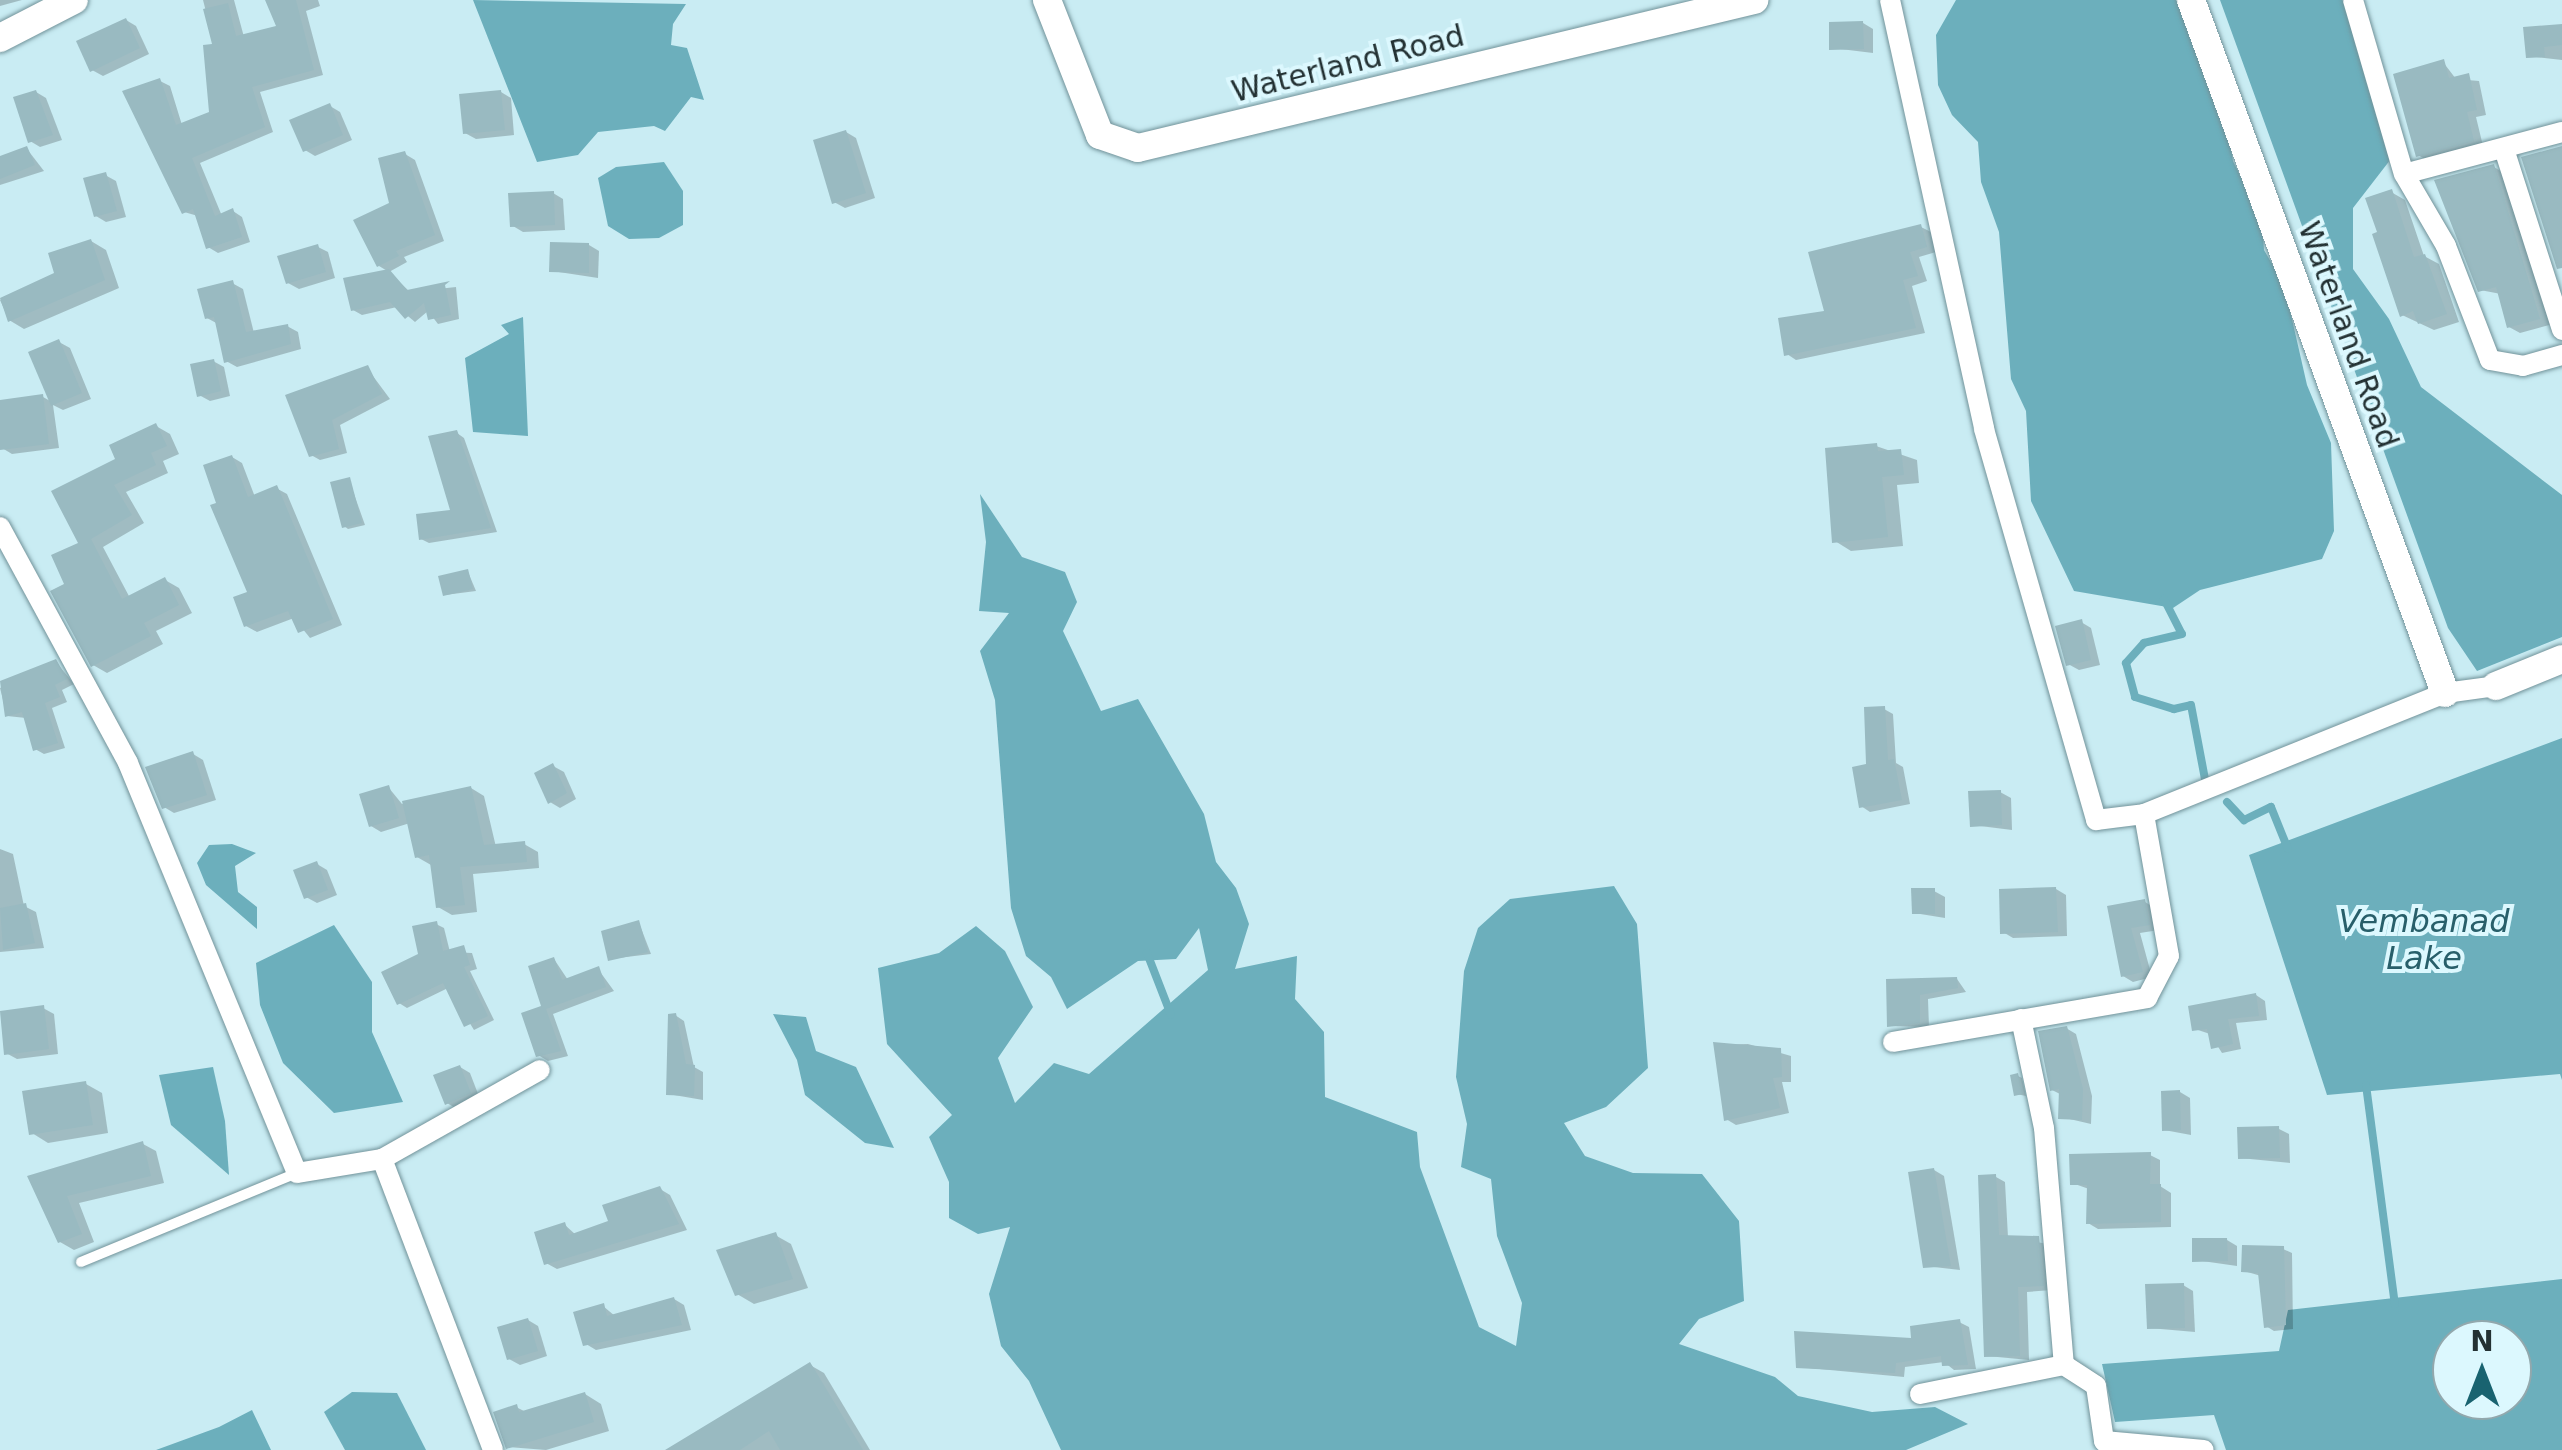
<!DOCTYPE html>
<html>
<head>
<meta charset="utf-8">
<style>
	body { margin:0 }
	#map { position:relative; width:2562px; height:1450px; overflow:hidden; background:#c9ecf3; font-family:"DejaVu Sans",sans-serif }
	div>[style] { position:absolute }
	.water>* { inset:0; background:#6cafbc }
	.shadow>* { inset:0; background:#0003 }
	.stream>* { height:8px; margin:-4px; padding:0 4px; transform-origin:4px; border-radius:4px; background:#6cafbc }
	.building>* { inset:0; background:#99bac1 }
	.roads { filter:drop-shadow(0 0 2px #719299) drop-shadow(0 0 2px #719299) }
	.lane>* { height:10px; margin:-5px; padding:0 5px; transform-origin:5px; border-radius:5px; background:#fff }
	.street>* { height:20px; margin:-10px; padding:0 10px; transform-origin:10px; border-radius:10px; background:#fff }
	.secondary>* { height:28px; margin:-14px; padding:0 14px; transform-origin:14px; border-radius:14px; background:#fff }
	span { translate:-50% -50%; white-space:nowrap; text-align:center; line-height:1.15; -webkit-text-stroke:8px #dcf8fe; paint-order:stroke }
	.street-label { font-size:30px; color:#233133 }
	.water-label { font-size:32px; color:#285f6a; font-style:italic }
	.north { position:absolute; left:2432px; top:1320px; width:100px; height:100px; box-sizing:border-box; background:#dcf8fe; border:2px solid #92a8ad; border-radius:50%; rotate:0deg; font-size:28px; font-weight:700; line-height:40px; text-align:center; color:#233133 }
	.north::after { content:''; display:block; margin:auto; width:35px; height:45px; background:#196370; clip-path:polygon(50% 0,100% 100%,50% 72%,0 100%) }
</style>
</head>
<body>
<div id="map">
	<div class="water">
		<div style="clip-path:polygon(473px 0,686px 4px,673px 24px,671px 45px,687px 48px,704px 100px,691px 97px,665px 131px,654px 126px,598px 132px,578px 155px,537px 162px)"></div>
		<div style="clip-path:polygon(1956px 0,2176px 0,2227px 121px,2233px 161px,2262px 220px,2264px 250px,2284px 284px,2307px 385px,2331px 443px,2334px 531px,2322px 559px,2200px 590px,2173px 608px,2074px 591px,2031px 501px,2026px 411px,2011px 379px,1999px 232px,1981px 182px,1978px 142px,1952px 115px,1938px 85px,1936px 35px)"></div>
		<div style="clip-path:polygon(2220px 0,2353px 0,2394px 155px,2353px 208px,2353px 269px,2389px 319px,2421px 387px,2562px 495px,2562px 637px,2477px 671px,2448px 628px)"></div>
		<div style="clip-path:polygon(664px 162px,683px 191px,683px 225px,659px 238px,629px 239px,608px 226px,598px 178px,616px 167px)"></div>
		<div style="clip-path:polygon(523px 317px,528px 436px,473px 432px,465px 358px,509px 334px,501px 325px)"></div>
		<div style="clip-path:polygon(980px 494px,1022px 557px,1065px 572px,1077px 602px,1063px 631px,1101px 711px,1138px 699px,1204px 814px,1216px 862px,1236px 888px,1249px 924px,1235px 969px,1297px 956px,1295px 999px,1324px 1032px,1325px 1097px,1417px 1132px,1420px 1167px,1479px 1327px,1516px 1346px,1522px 1303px,1497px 1236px,1491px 1179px,1461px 1167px,1467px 1124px,1456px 1077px,1464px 971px,1478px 928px,1510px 899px,1614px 886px,1637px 924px,1648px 1068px,1606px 1107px,1564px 1123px,1585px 1156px,1633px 1173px,1702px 1174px,1739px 1221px,1744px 1301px,1699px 1319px,1679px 1344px,1775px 1377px,1798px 1396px,1872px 1412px,1935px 1407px,1968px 1424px,1906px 1450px,1061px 1450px,1029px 1381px,1001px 1346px,989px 1294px,1010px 1227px,978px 1234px,949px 1218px,949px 1182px,929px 1137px,952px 1115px,887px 1044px,878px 968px,939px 953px,976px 926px,1005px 951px,1033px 1007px,998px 1058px,1015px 1103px,1054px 1063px,1089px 1074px,1208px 970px,1199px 928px,1176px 959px,1138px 961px,1067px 1009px,1051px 977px,1026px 956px,1011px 908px,995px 700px,980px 651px,1009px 613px,979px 611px,986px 542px)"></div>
		<div style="clip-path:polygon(2562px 738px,2562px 1080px,2560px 1074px,2327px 1095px,2249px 855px)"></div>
		<div style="clip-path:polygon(232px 844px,256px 853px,235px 866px,238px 892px,257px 907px,257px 929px,206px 885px,197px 863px,209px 845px)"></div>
		<div style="clip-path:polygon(334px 925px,372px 982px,372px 1032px,403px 1102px,334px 1113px,283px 1063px,260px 1005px,256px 963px)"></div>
		<div style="clip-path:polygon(773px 1014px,806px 1017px,816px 1051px,856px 1067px,894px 1148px,865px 1143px,805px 1095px,797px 1060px)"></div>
		<div style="clip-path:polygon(213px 1067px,225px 1121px,229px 1175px,171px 1125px,159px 1075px)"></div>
		<div style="clip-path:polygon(evenodd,2562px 1279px,2562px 1450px,2226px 1450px,2214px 1415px,2115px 1422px,2102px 1364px,2279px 1351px,2288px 1310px,2562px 1279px,2452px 1340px,2512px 1340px,2512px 1400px,2452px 1400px,2452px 1340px)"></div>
		<div style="clip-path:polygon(352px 1392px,397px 1393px,426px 1450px,345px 1450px,324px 1412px)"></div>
		<div style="clip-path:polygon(252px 1410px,271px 1450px,156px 1450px,219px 1427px)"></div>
	</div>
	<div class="shadow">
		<div style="clip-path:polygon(0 0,22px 0,0 6px)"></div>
		<div style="clip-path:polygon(203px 0,234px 0,244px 37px,279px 28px,268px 0,318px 0,320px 6px,306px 11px,323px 75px,260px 92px,273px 132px,200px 163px,222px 216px,233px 211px,242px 217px,250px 242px,218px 253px,208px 247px,198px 216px,184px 212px,160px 81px,170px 86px,182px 125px,212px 113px,215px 47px)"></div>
		<div style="clip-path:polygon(126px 20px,136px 26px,149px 54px,103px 76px,92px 70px)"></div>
		<div style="clip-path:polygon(1863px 23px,1873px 29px,1873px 53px,1832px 48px)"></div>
		<div style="clip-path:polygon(2562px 25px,2562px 60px,2528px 56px)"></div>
		<div style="clip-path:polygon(2443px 62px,2456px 79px,2479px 81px,2486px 115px,2476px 117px,2483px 146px,2428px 161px,2418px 155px)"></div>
		<div style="clip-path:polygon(36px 92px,46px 98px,62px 140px,40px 147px,30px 141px)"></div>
		<div style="clip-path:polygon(501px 92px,511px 98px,514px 135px,476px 139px,465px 133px)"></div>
		<div style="clip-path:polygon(330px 106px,340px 112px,352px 140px,315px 156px,305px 150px)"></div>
		<div style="clip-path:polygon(846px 132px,856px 138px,875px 198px,845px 208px,834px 202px)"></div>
		<div style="clip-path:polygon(27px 149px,44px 171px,0 185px,0 159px)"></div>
		<div style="clip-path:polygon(405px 154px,415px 160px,444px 241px,404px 257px,407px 262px,389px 272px,379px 266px)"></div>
		<div style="clip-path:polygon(2494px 167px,2504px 173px,2553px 324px,2520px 333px,2509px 327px,2501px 294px,2480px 290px,2437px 182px)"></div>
		<div style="clip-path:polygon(105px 175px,116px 181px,126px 217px,106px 222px,96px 216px)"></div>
		<div style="clip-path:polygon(2391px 192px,2405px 200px,2424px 256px,2439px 264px,2459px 322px,2434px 330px,2402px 315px)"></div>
		<div style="clip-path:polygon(553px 193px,563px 199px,565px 230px,523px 232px,513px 226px)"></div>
		<div style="clip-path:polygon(1921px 227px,1931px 232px,1936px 252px,1919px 257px,1927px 281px,1912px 286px,1925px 333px,1796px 360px,1787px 354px)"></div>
		<div style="clip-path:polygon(91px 241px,106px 250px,119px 288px,24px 329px,9px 320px,0 300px,57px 274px)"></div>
		<div style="clip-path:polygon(589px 245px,599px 251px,598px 278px,552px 271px)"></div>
		<div style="clip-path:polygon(318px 247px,328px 252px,335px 278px,299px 289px,288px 283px)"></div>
		<div style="clip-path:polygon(389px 272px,410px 292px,456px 287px,459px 319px,438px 324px,428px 311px,415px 322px,397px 307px,362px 315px,353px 310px)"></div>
		<div style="clip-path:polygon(232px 283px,243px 289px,254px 333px,287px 326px,298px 332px,301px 349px,237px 367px,226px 361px,218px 324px,207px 318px)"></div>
		<div style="clip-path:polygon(59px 342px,70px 348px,91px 399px,63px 410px,53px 405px,59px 448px,12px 454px,2px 448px,0 402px,43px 397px,52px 402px)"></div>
		<div style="clip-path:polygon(213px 361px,224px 367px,230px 396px,210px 401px,199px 395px)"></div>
		<div style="clip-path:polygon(367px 368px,390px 399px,340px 425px,347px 453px,320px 460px,311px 455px,289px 396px)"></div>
		<div style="clip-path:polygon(156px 426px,170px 434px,179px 454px,163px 461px,168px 473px,126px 492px,144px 523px,103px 547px,130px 598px,165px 580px,179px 588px,192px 613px,156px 631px,163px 644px,107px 673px,93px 665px,67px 585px,118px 460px)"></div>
		<div style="clip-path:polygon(457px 433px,464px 438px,497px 532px,429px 543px,421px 539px,453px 512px)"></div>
		<div style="clip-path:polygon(1876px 446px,1917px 460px,1919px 483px,1897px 485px,1903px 546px,1851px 551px,1835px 541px)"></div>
		<div style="clip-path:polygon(232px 457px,242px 463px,255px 497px,276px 488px,287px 494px,342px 625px,310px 638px,294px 618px,257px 632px,246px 626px,250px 594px,220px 504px)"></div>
		<div style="clip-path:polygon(349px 480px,365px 525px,348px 529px,344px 526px)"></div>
		<div style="clip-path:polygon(468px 572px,476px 591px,445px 595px)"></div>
		<div style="clip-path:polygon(2081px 622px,2091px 628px,2100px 665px,2079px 670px,2068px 664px)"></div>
		<div style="clip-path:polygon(56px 662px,74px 684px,62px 690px,67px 702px,52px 708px,65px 748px,44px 754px,35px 749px,26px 718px,7px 716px,0 688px)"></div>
		<div style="clip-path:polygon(1884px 709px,1893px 714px,1896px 763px,1903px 767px,1910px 804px,1870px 812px,1861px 806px)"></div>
		<div style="clip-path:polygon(193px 754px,203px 760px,216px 800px,174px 813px,164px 807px)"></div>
		<div style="clip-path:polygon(553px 766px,564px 772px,576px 799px,560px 808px,550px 802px)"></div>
		<div style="clip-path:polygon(389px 788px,402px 804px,471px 788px,484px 796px,496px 847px,524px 844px,538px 852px,539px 868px,473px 874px,477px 912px,452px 915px,438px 907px,431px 865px,417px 857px,410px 823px,381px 832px,371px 826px)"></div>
		<div style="clip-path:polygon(2000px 792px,2011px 798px,2012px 830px,1972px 825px)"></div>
		<div style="clip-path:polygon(0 849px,13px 854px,24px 906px,36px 912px,44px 948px,0 952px)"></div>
		<div style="clip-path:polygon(317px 864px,327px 870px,337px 895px,317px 903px,306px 897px)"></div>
		<div style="clip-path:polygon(2056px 889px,2066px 895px,2067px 936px,2013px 938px,2003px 932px)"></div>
		<div style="clip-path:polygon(1934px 891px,1945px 897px,1945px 918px,1914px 913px)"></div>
		<div style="clip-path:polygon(2145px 902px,2155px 908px,2159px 930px,2140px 933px,2152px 977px,2133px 982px,2123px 976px,2110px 908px)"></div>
		<div style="clip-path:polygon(639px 923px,651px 954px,610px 959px)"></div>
		<div style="clip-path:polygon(436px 924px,444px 928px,450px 952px,472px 953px,477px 969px,470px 971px,494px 1020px,474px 1030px,448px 988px,407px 1008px,399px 1003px)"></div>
		<div style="clip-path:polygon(554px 959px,568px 980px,598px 969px,614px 991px,553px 1014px,568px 1056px,548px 1061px,538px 1055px)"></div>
		<div style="clip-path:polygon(1957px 979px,1966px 992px,1928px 999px,1929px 1027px,1889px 1026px,1888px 981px)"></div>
		<div style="clip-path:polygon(2256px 995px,2265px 1001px,2267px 1020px,2236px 1023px,2241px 1049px,2222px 1053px,2210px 1034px,2195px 1029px)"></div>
		<div style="clip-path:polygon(43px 1008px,54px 1014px,58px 1054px,17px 1059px,6px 1053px)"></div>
		<div style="clip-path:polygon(675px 1015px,684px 1021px,694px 1067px,703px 1072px,703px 1100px,668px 1094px)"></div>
		<div style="clip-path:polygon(2066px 1028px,2076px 1034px,2092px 1096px,2091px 1124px,2061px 1117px,2062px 1095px,2052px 1090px)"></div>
		<div style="clip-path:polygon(1748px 1044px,1791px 1056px,1791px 1082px,1782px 1082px,1789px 1113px,1736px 1125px,1726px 1119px,1716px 1045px)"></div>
		<div style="clip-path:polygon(460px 1067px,470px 1073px,480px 1099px,457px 1109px,447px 1103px)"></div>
		<div style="clip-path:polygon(2018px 1076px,2022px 1078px,2026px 1096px,2016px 1094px)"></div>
		<div style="clip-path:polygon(86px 1084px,102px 1093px,108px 1133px,48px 1143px,32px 1133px)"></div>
		<div style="clip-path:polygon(2180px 1092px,2190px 1098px,2191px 1135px,2164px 1130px)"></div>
		<div style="clip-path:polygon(2279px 1129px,2289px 1134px,2290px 1163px,2240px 1158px)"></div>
		<div style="clip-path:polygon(143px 1144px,156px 1151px,164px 1183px,79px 1203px,94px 1242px,74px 1250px,60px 1242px,30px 1178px)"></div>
		<div style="clip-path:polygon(2150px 1155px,2160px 1160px,2160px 1186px,2171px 1193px,2171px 1227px,2098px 1229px,2088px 1223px,2089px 1189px,2072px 1183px)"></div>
		<div style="clip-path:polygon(1934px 1170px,1944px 1176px,1960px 1270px,1925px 1266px)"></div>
		<div style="clip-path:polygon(1996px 1177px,2005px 1182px,2008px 1237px,2048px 1244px,2052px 1290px,2027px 1292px,2029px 1360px,1987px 1356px)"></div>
		<div style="clip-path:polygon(660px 1189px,670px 1195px,687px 1230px,557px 1269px,546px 1263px,565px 1225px,576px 1235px,612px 1223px)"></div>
		<div style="clip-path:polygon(775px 1235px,791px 1244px,808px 1288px,754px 1304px,737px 1294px)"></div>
		<div style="clip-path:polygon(2227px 1240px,2237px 1246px,2237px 1266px,2195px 1260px)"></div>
		<div style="clip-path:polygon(2283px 1249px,2292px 1253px,2293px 1329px,2274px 1331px,2266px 1326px,2261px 1276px,2244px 1271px)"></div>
		<div style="clip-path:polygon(2183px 1285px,2193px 1291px,2195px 1332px,2149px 1328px)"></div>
		<div style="clip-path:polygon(674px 1299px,684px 1305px,691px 1330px,596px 1350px,586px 1344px,603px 1306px,615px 1316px)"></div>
		<div style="clip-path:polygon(528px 1320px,538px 1326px,547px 1356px,520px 1365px,509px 1359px)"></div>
		<div style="clip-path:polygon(1959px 1322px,1969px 1327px,1976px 1369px,1954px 1370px,1944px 1362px,1905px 1367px,1904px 1377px,1798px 1367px,1914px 1340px)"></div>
		<div style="clip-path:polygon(810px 1365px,824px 1373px,870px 1450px,667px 1450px)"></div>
		<div style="clip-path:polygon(585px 1394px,601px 1404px,609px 1431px,546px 1450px,508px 1447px,516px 1407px,526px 1412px)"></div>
	</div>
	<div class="stream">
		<div style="left:2164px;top:599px;width:39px;rotate:63deg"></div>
		<div style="left:2182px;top:634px;width:39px;rotate:167deg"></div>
		<div style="left:2144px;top:643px;width:27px;rotate:132deg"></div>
		<div style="left:2126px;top:663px;width:35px;rotate:75deg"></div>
		<div style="left:2135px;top:697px;width:41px;rotate:17.1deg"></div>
		<div style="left:2174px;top:709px;width:17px;rotate:-13deg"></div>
		<div style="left:2191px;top:705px;width:75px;rotate:79.3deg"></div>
		<div style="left:2227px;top:802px;width:25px;rotate:47deg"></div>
		<div style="left:2244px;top:820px;width:30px;rotate:-26deg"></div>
		<div style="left:2271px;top:807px;width:45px;rotate:68deg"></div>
		<div style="left:1147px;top:953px;width:66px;rotate:68.8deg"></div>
		<div style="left:2366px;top:1085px;width:221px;rotate:82.5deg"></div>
	</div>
	<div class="building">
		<div style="clip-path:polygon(265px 0,296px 0,314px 70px,252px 87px,265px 127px,192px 158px,215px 216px,233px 208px,242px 237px,206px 249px,193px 209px,182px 214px,122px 91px,160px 78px,176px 125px,209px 112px,203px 45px,212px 44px,203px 9px,228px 3px,236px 36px,276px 26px)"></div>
		<div style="clip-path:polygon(126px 18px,140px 48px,90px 72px,76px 41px)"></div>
		<div style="clip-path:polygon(1863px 21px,1864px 49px,1829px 50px,1829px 22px)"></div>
		<div style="clip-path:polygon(2562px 24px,2562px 45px,2544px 47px,2545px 57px,2526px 58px,2523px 27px)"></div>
		<div style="clip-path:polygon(2444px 59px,2449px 78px,2469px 73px,2477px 110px,2467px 112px,2474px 141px,2416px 157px,2393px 74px)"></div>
		<div style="clip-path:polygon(36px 90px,53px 135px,28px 143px,13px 97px)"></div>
		<div style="clip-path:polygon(501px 90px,505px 130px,463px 134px,459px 94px)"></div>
		<div style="clip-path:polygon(330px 103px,343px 135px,303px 152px,289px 120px)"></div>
		<div style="clip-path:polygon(846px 130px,866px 193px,832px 204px,813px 140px)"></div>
		<div style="clip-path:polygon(27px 146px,35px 165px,0 179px,0 156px)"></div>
		<div style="clip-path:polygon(2562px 146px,2562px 268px,2557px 269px,2521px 157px)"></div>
		<div style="clip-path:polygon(405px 151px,435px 235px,396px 251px,399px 256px,377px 267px,353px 220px,389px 203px,378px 158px)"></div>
		<div style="clip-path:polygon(2494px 164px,2540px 319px,2507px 328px,2496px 287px,2478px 292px,2434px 180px)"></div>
		<div style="clip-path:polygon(106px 172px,117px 211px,94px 217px,83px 178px)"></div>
		<div style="clip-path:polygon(2392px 189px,2414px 257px,2425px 254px,2447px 314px,2418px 324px,2413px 311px,2400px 317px,2372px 234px,2377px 232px,2365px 198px)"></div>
		<div style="clip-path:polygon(554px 191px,555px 225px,510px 227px,508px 193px)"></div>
		<div style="clip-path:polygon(1921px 224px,1927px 247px,1910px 252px,1918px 276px,1903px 280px,1916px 328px,1784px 356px,1778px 318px,1824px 311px,1808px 252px)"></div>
		<div style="clip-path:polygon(91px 239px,105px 280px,8px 322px,0 298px,54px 273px,48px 253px)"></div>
		<div style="clip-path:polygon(550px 242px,589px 243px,589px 273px,549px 272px)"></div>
		<div style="clip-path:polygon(318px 244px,326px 272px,286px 284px,277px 256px)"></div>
		<div style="clip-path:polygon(389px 269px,407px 290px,450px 281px,445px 285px,451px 315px,428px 320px,424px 303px,405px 319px,390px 302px,351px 311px,343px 278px)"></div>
		<div style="clip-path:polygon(233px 280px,246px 332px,288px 324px,291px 344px,224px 363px,214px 317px,205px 319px,197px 289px)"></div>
		<div style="clip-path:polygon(59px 339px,82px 393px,51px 406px,28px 352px)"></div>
		<div style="clip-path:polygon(214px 359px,221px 391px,197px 397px,190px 364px)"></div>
		<div style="clip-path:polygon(368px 365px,382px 394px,332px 420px,339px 449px,309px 457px,285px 395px)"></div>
		<div style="clip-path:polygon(43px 394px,49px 444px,0 450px,0 400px)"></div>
		<div style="clip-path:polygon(156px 423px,167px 446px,151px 453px,156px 465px,114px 485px,132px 515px,91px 539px,122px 599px,165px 577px,179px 605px,144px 623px,151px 636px,91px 667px,50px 591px,64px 584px,51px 555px,78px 543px,51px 491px,115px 459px,109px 445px)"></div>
		<div style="clip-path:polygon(457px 430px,491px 528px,419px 540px,416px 514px,450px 510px,428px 436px)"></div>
		<div style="clip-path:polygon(1877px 443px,1878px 451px,1901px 449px,1904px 475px,1882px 477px,1888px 537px,1832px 543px,1825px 448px)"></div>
		<div style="clip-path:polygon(232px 455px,248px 497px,277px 485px,333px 619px,298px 633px,288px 611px,244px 627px,233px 597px,247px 592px,210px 505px,216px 503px,203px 465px)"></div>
		<div style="clip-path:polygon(350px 477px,362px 523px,342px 528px,330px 482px)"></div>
		<div style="clip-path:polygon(468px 569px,473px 589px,443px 596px,438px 576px)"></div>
		<div style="clip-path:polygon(2082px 619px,2091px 660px,2066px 666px,2055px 626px)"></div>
		<div style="clip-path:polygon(56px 659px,67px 679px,55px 685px,60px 697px,45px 703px,58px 743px,33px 751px,22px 712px,5px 717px,0 681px)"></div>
		<div style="clip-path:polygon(1885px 706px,1888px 760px,1894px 759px,1902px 800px,1859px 808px,1852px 767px,1866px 764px,1864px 707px)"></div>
		<div style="clip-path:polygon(193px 751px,207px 795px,162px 809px,145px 767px)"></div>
		<div style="clip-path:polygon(553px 763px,567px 793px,548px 804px,534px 773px)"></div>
		<div style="clip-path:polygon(389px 785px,399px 818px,369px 827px,359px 794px)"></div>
		<div style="clip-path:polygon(471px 786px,484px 845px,525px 841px,527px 862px,460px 867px,465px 905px,436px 908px,429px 855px,415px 858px,402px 801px)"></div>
		<div style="clip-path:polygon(2001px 790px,2002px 825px,1970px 827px,1968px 791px)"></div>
		<div style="clip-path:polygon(317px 861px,328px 890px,304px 899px,293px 870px)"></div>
		<div style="clip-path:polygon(2056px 887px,2058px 932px,2000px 934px,1999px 889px)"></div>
		<div style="clip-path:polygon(1911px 888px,1935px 888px,1935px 914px,1912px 914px)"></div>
		<div style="clip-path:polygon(2145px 899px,2150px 925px,2131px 928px,2143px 972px,2121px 977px,2107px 906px)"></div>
		<div style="clip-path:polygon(26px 903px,35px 943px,3px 950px,0 908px)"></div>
		<div style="clip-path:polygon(639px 920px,648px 952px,608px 961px,601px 931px)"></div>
		<div style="clip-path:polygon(437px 921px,443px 951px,464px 945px,470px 965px,464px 967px,488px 1016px,464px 1027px,443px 983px,397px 1005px,381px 972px,418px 954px,412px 926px)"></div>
		<div style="clip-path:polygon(554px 957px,562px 980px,599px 966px,606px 987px,546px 1009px,561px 1051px,536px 1057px,521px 1013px,541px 1006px,528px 966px)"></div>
		<div style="clip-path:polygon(1957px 977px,1958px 988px,1920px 995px,1920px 1023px,1887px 1027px,1886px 979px)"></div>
		<div style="clip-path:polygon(2256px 993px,2259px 1016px,2228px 1019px,2233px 1044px,2211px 1049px,2207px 1029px,2192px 1031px,2188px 1006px)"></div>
		<div style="clip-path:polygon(44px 1005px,49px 1049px,4px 1055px,0 1011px)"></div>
		<div style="clip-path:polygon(676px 1013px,686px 1064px,695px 1065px,694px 1096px,666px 1095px,668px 1014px)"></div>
		<div style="clip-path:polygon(2067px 1026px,2083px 1089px,2082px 1120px,2058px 1119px,2059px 1089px,2050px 1091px,2038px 1031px)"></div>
		<div style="clip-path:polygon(1713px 1042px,1781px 1048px,1782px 1077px,1773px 1078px,1780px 1108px,1724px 1121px)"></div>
		<div style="clip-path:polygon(460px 1065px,471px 1093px,445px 1105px,433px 1075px)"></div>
		<div style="clip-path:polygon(2018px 1073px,2023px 1094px,2014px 1096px,2010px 1075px)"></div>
		<div style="clip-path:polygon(86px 1081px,93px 1125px,29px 1135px,22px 1091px)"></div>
		<div style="clip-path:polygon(2180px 1090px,2181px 1130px,2162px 1131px,2161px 1091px)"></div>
		<div style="clip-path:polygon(2279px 1126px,2280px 1158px,2238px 1159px,2237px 1127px)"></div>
		<div style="clip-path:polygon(143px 1141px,151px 1176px,67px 1196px,82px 1234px,58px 1243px,27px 1176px)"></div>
		<div style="clip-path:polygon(2151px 1152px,2150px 1184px,2161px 1184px,2161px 1222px,2086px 1224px,2087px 1185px,2070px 1185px,2069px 1154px)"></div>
		<div style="clip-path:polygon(1934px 1168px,1951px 1266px,1923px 1268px,1908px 1172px)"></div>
		<div style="clip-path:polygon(1996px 1174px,1999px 1235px,2039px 1236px,2044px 1286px,2018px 1287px,2020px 1356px,1984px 1357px,1978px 1175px)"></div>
		<div style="clip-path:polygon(660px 1186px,679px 1224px,544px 1265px,534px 1232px,565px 1222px,569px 1235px,608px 1221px,602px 1205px)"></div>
		<div style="clip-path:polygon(776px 1232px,793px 1279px,735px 1296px,716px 1250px)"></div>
		<div style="clip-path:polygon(2192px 1238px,2227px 1238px,2228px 1261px,2192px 1262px)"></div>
		<div style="clip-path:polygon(2242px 1245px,2284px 1246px,2286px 1325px,2264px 1328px,2258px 1273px,2241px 1272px)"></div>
		<div style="clip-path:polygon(2184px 1283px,2185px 1328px,2147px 1329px,2145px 1284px)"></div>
		<div style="clip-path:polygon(674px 1297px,682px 1325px,583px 1346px,573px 1312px,604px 1303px,607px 1316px)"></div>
		<div style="clip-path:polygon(528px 1318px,538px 1351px,507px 1360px,497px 1327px)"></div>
		<div style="clip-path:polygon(1960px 1319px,1968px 1365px,1942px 1366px,1941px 1356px,1896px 1363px,1895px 1373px,1796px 1368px,1794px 1331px,1911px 1338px,1910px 1326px)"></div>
		<div style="clip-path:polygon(810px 1362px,863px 1450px,780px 1450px,769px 1431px,740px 1450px,665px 1450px)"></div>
		<div style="clip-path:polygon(585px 1392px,594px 1422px,506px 1449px,493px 1412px,517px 1404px,519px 1412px)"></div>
	</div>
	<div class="roads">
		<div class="lane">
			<div style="left:81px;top:1262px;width:234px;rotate:-22.4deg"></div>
		</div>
		<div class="street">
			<div style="left:1890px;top:0;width:439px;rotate:77.6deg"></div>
			<div style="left:1984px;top:429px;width:407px;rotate:74deg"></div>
			<div style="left:2096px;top:820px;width:48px;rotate:-7.1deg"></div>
			<div style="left:2144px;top:814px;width:324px;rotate:-21.9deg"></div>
			<div style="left:2445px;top:693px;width:51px;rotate:-7.8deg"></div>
			<div style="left:2353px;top:0;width:181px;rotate:73.7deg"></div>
			<div style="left:2562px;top:132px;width:163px;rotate:165.1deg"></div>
			<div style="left:2404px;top:174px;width:83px;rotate:59.7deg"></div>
			<div style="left:2446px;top:246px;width:122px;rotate:68.9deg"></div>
			<div style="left:2490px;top:360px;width:34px;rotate:10deg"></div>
			<div style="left:2523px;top:366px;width:41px;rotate:-15.8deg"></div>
			<div style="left:2504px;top:149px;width:190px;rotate:72.2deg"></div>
			<div style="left:0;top:527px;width:268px;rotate:61.5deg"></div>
			<div style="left:128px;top:763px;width:443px;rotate:67.6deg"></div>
			<div style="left:297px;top:1173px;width:86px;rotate:-9.4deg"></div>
			<div style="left:382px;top:1159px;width:311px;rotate:69.1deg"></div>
			<div style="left:2021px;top:1019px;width:111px;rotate:78.1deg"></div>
			<div style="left:2044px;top:1128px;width:238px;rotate:85.2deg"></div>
			<div style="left:1893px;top:1042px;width:258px;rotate:-9.8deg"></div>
			<div style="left:2147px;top:998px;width:47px;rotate:-62.4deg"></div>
			<div style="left:2169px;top:956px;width:144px;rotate:-100deg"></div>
			<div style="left:382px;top:1159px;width:181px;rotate:-29.4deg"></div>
			<div style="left:1920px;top:1394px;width:147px;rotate:-11.4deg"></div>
			<div style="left:2064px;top:1365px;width:38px;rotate:33deg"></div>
			<div style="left:2096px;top:1386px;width:56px;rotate:81.7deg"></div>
			<div style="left:2104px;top:1441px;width:100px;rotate:5.1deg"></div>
		</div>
		<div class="secondary">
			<div style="left:1047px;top:0;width:145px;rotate:68.6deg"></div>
			<div style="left:1100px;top:135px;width:40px;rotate:18.9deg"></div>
			<div style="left:1138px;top:148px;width:634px;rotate:-13.51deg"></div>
			<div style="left:2191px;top:0;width:738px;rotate:69.87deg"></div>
			<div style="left:0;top:38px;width:83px;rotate:-27.2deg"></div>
			<div style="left:2496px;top:686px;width:71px;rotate:-22.2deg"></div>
		</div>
	</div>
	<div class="street-label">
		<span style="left:1348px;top:64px;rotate:-14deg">Waterland Road</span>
		<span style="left:2348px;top:335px;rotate:70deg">Waterland Road</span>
	</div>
	<div class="water-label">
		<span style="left:2424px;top:940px">Vembanad<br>Lake</span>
	</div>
	<div class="north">N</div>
</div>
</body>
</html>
